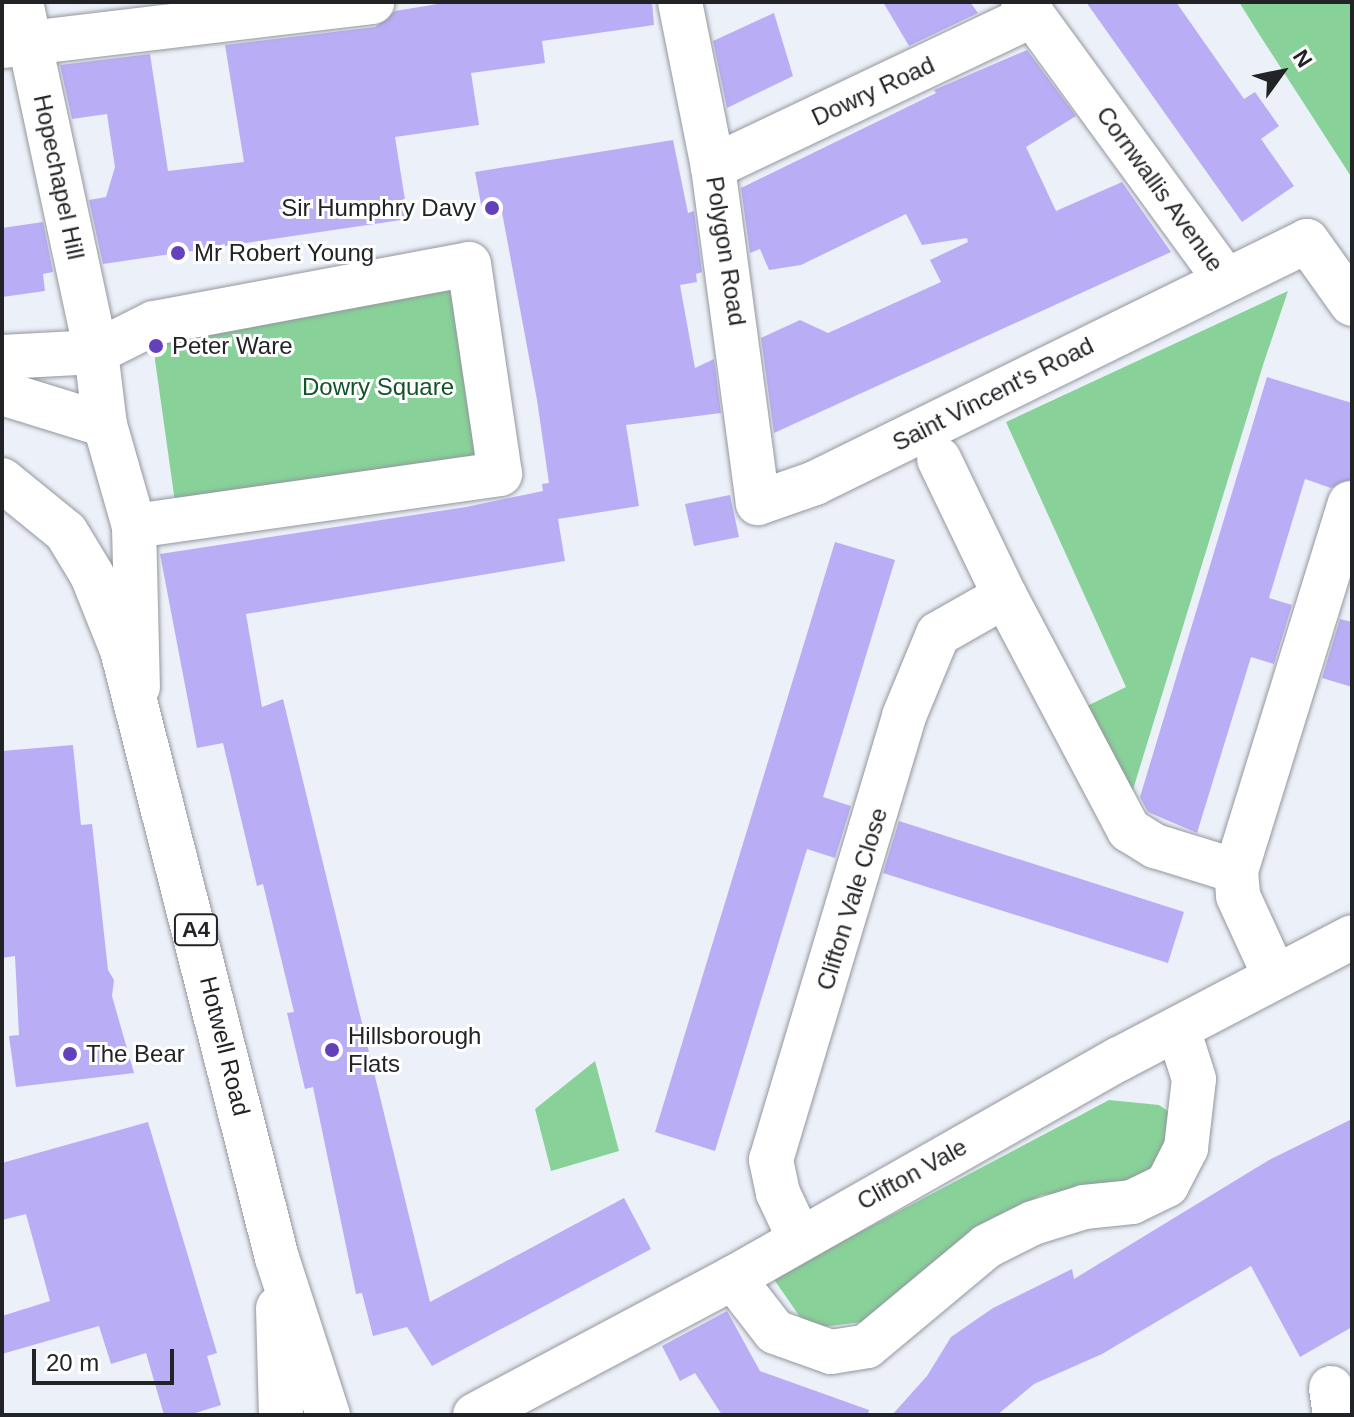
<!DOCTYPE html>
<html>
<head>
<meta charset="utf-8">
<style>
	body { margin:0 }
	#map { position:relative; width:1354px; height:1417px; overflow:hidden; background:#ecf0f8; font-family:Arial,sans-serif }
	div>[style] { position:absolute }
	.green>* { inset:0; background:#88d299 }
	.building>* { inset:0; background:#b9aef6 }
	.roads { filter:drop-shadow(0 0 2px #93979e) drop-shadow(0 0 2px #93979e) }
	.street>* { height:44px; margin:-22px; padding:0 22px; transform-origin:22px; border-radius:22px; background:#fff }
	.primary>* { height:44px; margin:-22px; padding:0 22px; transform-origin:22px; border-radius:22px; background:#fff }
	.dots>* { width:22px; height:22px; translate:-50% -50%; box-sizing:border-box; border:4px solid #fff; border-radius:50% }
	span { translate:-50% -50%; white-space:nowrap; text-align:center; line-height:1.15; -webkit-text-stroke:6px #fff; paint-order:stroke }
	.shield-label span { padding:2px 6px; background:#fff; border:2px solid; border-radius:6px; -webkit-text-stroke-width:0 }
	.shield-label { font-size:22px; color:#222326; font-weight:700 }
	.street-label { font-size:24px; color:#222326 }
	.poi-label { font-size:24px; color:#222326 }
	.right { translate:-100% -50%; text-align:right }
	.left { translate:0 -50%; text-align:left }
	.park-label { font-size:24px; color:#125329 }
	.frame { position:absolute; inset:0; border:4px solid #222326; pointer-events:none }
	.north { position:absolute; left:1242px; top:32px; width:80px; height:80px; -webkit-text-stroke:6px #fff; paint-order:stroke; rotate:57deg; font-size:22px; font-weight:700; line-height:32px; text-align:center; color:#222326 }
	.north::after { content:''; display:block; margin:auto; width:28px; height:36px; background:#222326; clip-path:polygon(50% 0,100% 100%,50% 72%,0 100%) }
	.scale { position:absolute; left:32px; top:1349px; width:142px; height:36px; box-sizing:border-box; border:4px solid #222326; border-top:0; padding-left:10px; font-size:24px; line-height:28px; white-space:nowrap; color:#222326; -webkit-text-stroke:6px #fff; paint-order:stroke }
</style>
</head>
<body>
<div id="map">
	<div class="green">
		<div style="clip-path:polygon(1239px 2px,1352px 2px,1352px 178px,1259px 34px)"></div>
		<div style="clip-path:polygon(455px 289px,481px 456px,175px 502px,155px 360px,156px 346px,163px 336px)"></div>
		<div style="clip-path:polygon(1288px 291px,1263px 365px,1128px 806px,1083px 708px,1126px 687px,1006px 422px)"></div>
		<div style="clip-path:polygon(595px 1061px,619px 1151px,551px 1171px,535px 1109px)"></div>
		<div style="clip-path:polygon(1109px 1100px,1159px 1105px,1169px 1112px,1171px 1155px,1131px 1185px,1042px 1195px,992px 1218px,862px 1322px,822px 1327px,800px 1317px,773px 1278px)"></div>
	</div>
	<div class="building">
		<div style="clip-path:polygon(450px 2px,652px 2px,654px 25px,542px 41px,545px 63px,471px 73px,479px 125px,395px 137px,408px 219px,103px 264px,89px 200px,106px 197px,115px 167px,107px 114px,72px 119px,60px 65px,150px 54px,168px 171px,244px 162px,225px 45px,375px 27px,395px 11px)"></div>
		<div style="clip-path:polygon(883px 2px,970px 2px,978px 13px,909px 46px)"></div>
		<div style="clip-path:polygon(1086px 2px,1176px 2px,1244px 99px,1255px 92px,1279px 126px,1261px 139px,1294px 186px,1242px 222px)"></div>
		<div style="clip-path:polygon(774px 13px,793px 76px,727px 108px,713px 41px)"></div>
		<div style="clip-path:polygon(1027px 50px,1076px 116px,1026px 147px,1056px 211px,1122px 182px,1171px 252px,774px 433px,761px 338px,800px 320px,828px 333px,941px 282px,930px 260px,968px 242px,967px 238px,922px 245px,906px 214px,801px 265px,769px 270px,760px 249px,750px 253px,741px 188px,936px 93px,934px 90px)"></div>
		<div style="clip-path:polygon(673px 140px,688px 213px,694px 211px,702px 272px,696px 274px,697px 282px,680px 285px,695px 368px,714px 359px,721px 413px,626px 425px,639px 506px,558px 519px,565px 561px,246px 614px,262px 707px,283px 699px,430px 1302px,624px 1198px,651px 1249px,432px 1366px,407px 1327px,373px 1336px,362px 1293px,356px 1294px,313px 1087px,305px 1089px,287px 1013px,294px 1012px,263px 884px,257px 886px,223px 743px,197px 748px,160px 554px,466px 507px,543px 491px,542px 484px,549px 483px,537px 400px,501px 207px,482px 210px,475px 172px)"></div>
		<div style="clip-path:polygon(43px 222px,53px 272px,43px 274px,45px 291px,2px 297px,2px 228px)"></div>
		<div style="clip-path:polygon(1267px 377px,1352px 403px,1352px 479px,1331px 488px,1305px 479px,1269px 598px,1292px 605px,1274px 664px,1251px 657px,1197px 833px,1148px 812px,1140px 797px)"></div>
		<div style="clip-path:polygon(730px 495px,739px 537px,694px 546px,685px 504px)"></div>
		<div style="clip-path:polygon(835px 542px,895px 560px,823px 797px,851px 806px,835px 858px,807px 849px,715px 1151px,655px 1132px)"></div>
		<div style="clip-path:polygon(1340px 619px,1352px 622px,1352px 687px,1322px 678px)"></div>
		<div style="clip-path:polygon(73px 745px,81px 825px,92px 824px,108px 970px,114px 980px,112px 996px,134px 1073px,16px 1087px,9px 1036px,19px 1035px,15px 956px,2px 958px,2px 751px)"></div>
		<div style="clip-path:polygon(899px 821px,1184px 912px,1168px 963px,883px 873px)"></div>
		<div style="clip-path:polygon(1352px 1119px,1352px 1327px,1300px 1357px,1251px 1266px,1102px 1354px,1034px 1384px,997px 1415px,892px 1415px,927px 1376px,951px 1337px,993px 1308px,1072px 1269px,1074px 1279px,1269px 1160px)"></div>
		<div style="clip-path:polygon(148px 1122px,217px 1353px,207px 1356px,221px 1405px,189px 1415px,164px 1415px,146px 1353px,111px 1364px,99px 1326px,2px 1354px,2px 1316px,50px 1301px,26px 1214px,2px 1220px,2px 1163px)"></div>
		<div style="clip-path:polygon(727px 1311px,760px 1371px,869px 1410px,868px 1415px,722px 1415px,695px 1373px,680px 1381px,662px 1346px)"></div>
	</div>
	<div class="roads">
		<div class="street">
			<div style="left:21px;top:2px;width:358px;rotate:77.9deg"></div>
			<div style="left:96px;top:352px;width:74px;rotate:83deg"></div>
			<div style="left:105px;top:425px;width:105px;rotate:74deg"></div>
			<div style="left:134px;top:526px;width:161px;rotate:88.6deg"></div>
			<div style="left:680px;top:2px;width:168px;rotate:78.7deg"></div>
			<div style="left:713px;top:167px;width:339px;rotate:82.4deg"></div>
			<div style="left:758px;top:503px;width:60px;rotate:-19.3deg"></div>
			<div style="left:815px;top:483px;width:548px;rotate:-26.19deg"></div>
			<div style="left:1307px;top:241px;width:77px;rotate:54.5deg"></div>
			<div style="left:1023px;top:2px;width:343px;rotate:53.9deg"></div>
			<div style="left:4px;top:46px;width:371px;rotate:-6.8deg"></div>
			<div style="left:713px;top:167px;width:354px;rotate:-25.4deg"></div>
			<div style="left:2px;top:357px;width:94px;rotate:-3deg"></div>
			<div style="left:96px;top:352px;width:65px;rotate:-26.6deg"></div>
			<div style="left:154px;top:323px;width:320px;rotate:-10.6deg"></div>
			<div style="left:469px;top:264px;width:212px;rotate:81.6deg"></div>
			<div style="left:500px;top:474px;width:370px;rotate:171.9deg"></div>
			<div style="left:2px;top:393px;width:108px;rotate:17.3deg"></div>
			<div style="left:939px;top:459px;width:152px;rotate:64.3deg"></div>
			<div style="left:1236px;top:871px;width:385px;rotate:-72.8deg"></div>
			<div style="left:799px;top:1238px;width:50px;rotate:-115deg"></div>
			<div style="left:778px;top:1193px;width:34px;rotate:-102deg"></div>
			<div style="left:771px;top:1160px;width:463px;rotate:-73.3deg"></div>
			<div style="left:904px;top:716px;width:89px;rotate:-67.5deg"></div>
			<div style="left:938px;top:634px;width:77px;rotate:-29.6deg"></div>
			<div style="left:1005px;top:596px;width:265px;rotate:62.1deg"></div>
			<div style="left:1129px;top:830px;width:31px;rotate:32deg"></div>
			<div style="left:1155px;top:846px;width:85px;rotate:17.2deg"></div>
			<div style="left:1236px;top:871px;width:25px;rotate:85deg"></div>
			<div style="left:1238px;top:896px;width:89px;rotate:65.4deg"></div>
			<div style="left:733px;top:1278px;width:68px;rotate:52.1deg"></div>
			<div style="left:775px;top:1332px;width:59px;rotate:19.7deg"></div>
			<div style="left:831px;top:1352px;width:36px;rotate:-9deg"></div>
			<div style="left:867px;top:1346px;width:156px;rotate:-39.8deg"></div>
			<div style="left:987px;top:1246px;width:51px;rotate:-26.6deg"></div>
			<div style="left:1033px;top:1223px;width:53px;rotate:-17.4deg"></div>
			<div style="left:1084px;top:1207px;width:48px;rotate:-5.9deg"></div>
			<div style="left:1132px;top:1202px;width:39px;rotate:-26deg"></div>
			<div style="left:1167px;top:1185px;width:42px;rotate:-62.8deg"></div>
			<div style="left:1186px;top:1148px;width:69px;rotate:-83.4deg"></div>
			<div style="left:1194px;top:1079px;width:52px;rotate:-107.7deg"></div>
			<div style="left:1331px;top:1388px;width:27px;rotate:82deg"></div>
			<div style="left:475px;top:1415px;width:292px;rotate:-28deg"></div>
			<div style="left:733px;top:1278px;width:444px;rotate:-29.6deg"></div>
			<div style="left:1119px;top:1059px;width:263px;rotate:-27.6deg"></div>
		</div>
		<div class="primary">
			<div style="left:2px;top:480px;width:82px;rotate:39.1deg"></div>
			<div style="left:66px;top:532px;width:50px;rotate:58.8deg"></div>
			<div style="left:92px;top:575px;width:81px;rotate:68.2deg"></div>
			<div style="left:122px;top:650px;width:627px;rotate:75.7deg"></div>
			<div style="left:277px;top:1258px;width:165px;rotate:72deg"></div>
			<div style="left:278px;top:1308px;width:107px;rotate:88.4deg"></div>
		</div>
	</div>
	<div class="dots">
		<div style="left:492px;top:208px;background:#6341ba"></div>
		<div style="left:178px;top:253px;background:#6341ba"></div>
		<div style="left:156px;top:346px;background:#6341ba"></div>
		<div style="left:332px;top:1050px;background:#6341ba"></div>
		<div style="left:70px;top:1054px;background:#6341ba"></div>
	</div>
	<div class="shield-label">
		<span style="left:196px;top:930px">A4</span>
	</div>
	<div class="street-label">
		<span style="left:873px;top:91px;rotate:-25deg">Dowry Road</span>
		<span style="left:59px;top:177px;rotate:78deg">Hopechapel Hill</span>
		<span style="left:1160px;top:189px;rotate:54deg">Cornwallis Avenue</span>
		<span style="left:726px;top:251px;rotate:81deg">Polygon Road</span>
		<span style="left:993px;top:394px;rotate:-27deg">Saint Vincent's Road</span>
		<span style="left:852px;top:899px;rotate:-73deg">Clifton Vale Close</span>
		<span style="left:225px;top:1046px;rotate:76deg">Hotwell Road</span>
		<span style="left:912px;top:1174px;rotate:-29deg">Clifton Vale</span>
	</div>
	<div class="poi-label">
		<span class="right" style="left:476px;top:208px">Sir Humphry Davy</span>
		<span class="left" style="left:194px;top:253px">Mr Robert Young</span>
		<span class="left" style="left:172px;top:346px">Peter Ware</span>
		<span class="left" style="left:348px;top:1050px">Hillsborough<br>Flats</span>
		<span class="left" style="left:86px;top:1054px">The Bear</span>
	</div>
	<div class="park-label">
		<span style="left:378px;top:387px">Dowry Square</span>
	</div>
	<div class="frame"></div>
	<div class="north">N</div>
	<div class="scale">20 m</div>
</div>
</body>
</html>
